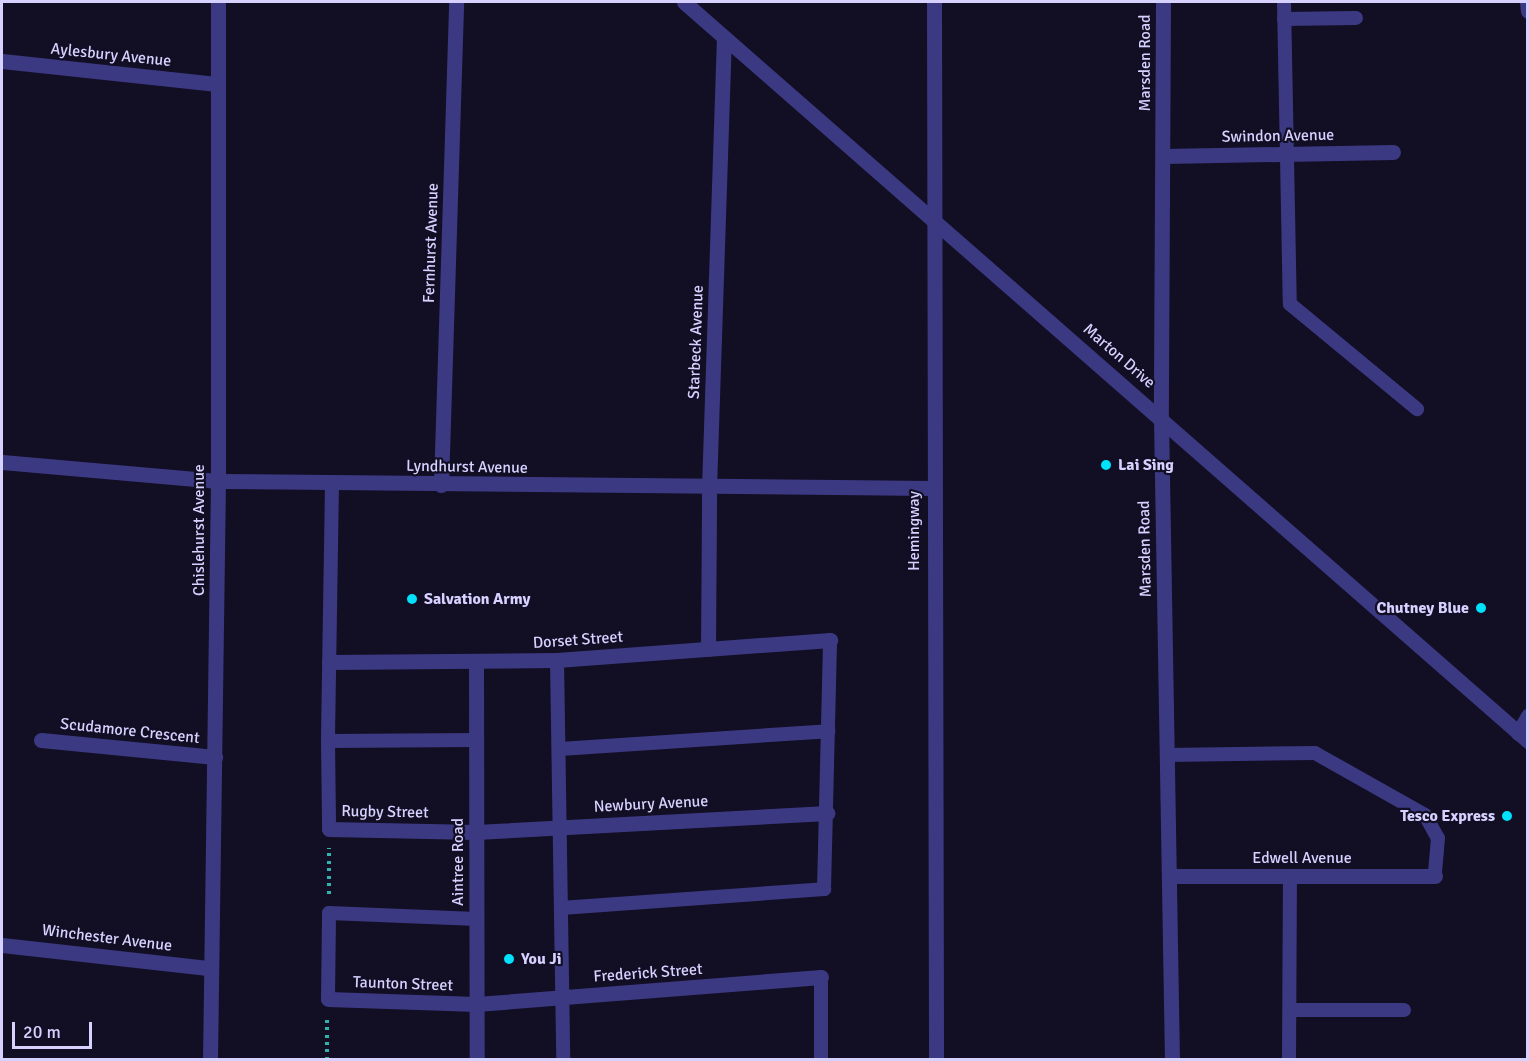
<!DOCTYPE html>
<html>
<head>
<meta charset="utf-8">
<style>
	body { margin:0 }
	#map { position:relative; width:1529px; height:1061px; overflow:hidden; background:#120e24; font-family:Signika,sans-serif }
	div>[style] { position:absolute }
	.path>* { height:4px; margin-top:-2px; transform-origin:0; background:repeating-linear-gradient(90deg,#2fb5ae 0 3px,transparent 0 7.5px) }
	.service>* { height:14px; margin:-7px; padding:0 7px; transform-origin:7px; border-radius:7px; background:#3c3983 }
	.minor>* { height:15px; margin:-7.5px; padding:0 7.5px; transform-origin:7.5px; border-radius:7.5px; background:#3c3983 }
	.tertiary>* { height:15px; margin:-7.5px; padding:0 7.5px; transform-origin:7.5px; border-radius:7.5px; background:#3c3983 }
	.dots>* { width:16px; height:16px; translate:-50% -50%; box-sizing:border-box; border:3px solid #120e24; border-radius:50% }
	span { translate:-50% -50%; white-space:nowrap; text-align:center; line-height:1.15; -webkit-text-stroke:4.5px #120e24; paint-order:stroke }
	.street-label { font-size:16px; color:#d6d1ff }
	.poi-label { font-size:16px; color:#d6d1ff; font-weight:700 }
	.left { translate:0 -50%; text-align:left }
	.right { translate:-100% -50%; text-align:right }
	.frame { position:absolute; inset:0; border:3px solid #d6d1ff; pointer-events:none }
	.scale { position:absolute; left:12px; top:1022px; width:80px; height:27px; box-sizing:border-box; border:3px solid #d6d1ff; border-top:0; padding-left:8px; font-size:18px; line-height:21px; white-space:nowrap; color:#d6d1ff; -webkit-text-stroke:4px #120e24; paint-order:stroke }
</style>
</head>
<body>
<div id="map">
	<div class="path">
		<div style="left:329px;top:894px;width:46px;rotate:-90deg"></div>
		<div style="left:327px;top:1060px;width:42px;rotate:-90deg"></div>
	</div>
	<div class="service">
		<div style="left:1284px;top:2px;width:302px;rotate:88.9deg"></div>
		<div style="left:1290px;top:304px;width:165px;rotate:39.6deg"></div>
		<div style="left:1284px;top:19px;width:72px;rotate:-0.8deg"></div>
		<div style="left:332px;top:483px;width:258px;rotate:90.9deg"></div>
		<div style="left:328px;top:741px;width:148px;rotate:-0.4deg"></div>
		<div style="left:557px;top:660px;width:400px;rotate:89.1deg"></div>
		<div style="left:328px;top:741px;width:88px;rotate:89.3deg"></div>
		<div style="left:560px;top:749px;width:269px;rotate:-3.8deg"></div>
		<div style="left:1167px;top:755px;width:148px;rotate:-0.8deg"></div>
		<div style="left:1315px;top:753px;width:126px;rotate:29.4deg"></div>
		<div style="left:1425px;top:815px;width:26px;rotate:61deg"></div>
		<div style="left:1438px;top:838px;width:38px;rotate:95deg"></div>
		<div style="left:561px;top:908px;width:264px;rotate:-4.1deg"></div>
		<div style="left:824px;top:889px;width:249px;rotate:-88.6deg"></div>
		<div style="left:328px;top:999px;width:86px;rotate:-89.3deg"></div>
		<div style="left:329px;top:913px;width:148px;rotate:2.3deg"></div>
		<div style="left:1290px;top:1010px;width:114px"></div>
		<div style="left:821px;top:1060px;width:83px;rotate:-90deg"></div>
		<div style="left:1289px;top:1060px;width:184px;rotate:-89.7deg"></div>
	</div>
	<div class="minor">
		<div style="left:934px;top:2px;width:1058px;rotate:89.89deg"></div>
		<div style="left:1163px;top:2px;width:416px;rotate:90.3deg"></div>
		<div style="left:1161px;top:418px;width:642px;rotate:89.02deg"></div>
		<div style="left:1527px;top:2px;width:9px;rotate:84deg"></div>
		<div style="left:2px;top:61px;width:216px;rotate:6.1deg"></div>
		<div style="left:1163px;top:156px;width:230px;rotate:-1deg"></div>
		<div style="left:2px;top:462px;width:217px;rotate:5deg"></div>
		<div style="left:218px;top:481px;width:714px;rotate:0.56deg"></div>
		<div style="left:441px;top:485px;width:483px;rotate:-88.2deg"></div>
		<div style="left:708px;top:649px;width:161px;rotate:-89.6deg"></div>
		<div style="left:709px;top:488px;width:451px;rotate:-88.1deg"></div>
		<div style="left:329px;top:662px;width:228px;rotate:-0.5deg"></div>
		<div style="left:557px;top:660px;width:274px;rotate:-4.2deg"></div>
		<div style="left:476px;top:663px;width:397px;rotate:89.9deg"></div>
		<div style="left:1518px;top:733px;width:20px;rotate:-60deg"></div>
		<div style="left:41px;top:740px;width:175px;rotate:5.6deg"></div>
		<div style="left:329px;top:829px;width:147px;rotate:1.2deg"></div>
		<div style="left:476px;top:832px;width:352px;rotate:-3.1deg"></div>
		<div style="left:1170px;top:876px;width:265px"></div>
		<div style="left:2px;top:945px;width:207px;rotate:6.4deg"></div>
		<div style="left:328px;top:999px;width:149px;rotate:1.9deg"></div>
		<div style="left:477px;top:1004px;width:345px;rotate:-4.5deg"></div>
		<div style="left:210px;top:1060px;width:579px;rotate:-89.21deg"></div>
		<div style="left:218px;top:481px;width:479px;rotate:-90deg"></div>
	</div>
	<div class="tertiary">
		<div style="left:684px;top:2px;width:1122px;rotate:41.21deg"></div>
	</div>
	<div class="dots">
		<div style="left:1106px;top:465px;background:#00e1fb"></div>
		<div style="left:412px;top:599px;background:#00e1fb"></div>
		<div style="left:1481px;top:608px;background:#00e1fb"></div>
		<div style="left:1507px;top:816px;background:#00e1fb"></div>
		<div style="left:509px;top:959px;background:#00e1fb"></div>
	</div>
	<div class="street-label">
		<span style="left:111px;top:55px;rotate:6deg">Aylesbury Avenue</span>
		<span style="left:1145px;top:63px;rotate:-90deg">Marsden Road</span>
		<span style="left:1278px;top:136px;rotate:-1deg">Swindon Avenue</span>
		<span style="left:431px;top:243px;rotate:-88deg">Fernhurst Avenue</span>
		<span style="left:696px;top:342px;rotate:-88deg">Starbeck Avenue</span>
		<span style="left:1119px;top:356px;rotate:41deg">Marton Drive</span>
		<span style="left:467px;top:467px;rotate:1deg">Lyndhurst Avenue</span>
		<span style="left:199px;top:530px;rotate:-90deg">Chislehurst Avenue</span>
		<span style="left:914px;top:531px;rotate:-90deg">Hemingway</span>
		<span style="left:1145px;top:549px;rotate:-91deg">Marsden Road</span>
		<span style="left:578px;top:640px;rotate:-4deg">Dorset Street</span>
		<span style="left:130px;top:731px;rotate:6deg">Scudamore Crescent</span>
		<span style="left:651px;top:804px;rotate:-3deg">Newbury Avenue</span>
		<span style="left:385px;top:812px;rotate:1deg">Rugby Street</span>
		<span style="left:1302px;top:858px">Edwell Avenue</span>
		<span style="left:458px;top:862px;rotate:-90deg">Aintree Road</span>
		<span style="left:107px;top:938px;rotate:7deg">Winchester Avenue</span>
		<span style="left:648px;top:973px;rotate:-4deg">Frederick Street</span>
		<span style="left:403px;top:984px;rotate:2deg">Taunton Street</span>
	</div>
	<div class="poi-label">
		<span class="left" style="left:1118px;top:465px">Lai Sing</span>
		<span class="left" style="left:424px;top:599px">Salvation Army</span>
		<span class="right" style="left:1469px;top:608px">Chutney Blue</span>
		<span class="right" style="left:1495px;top:816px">Tesco Express</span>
		<span class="left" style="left:521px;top:959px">You Ji</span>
	</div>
	<div class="frame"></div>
	<div class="scale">20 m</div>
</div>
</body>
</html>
